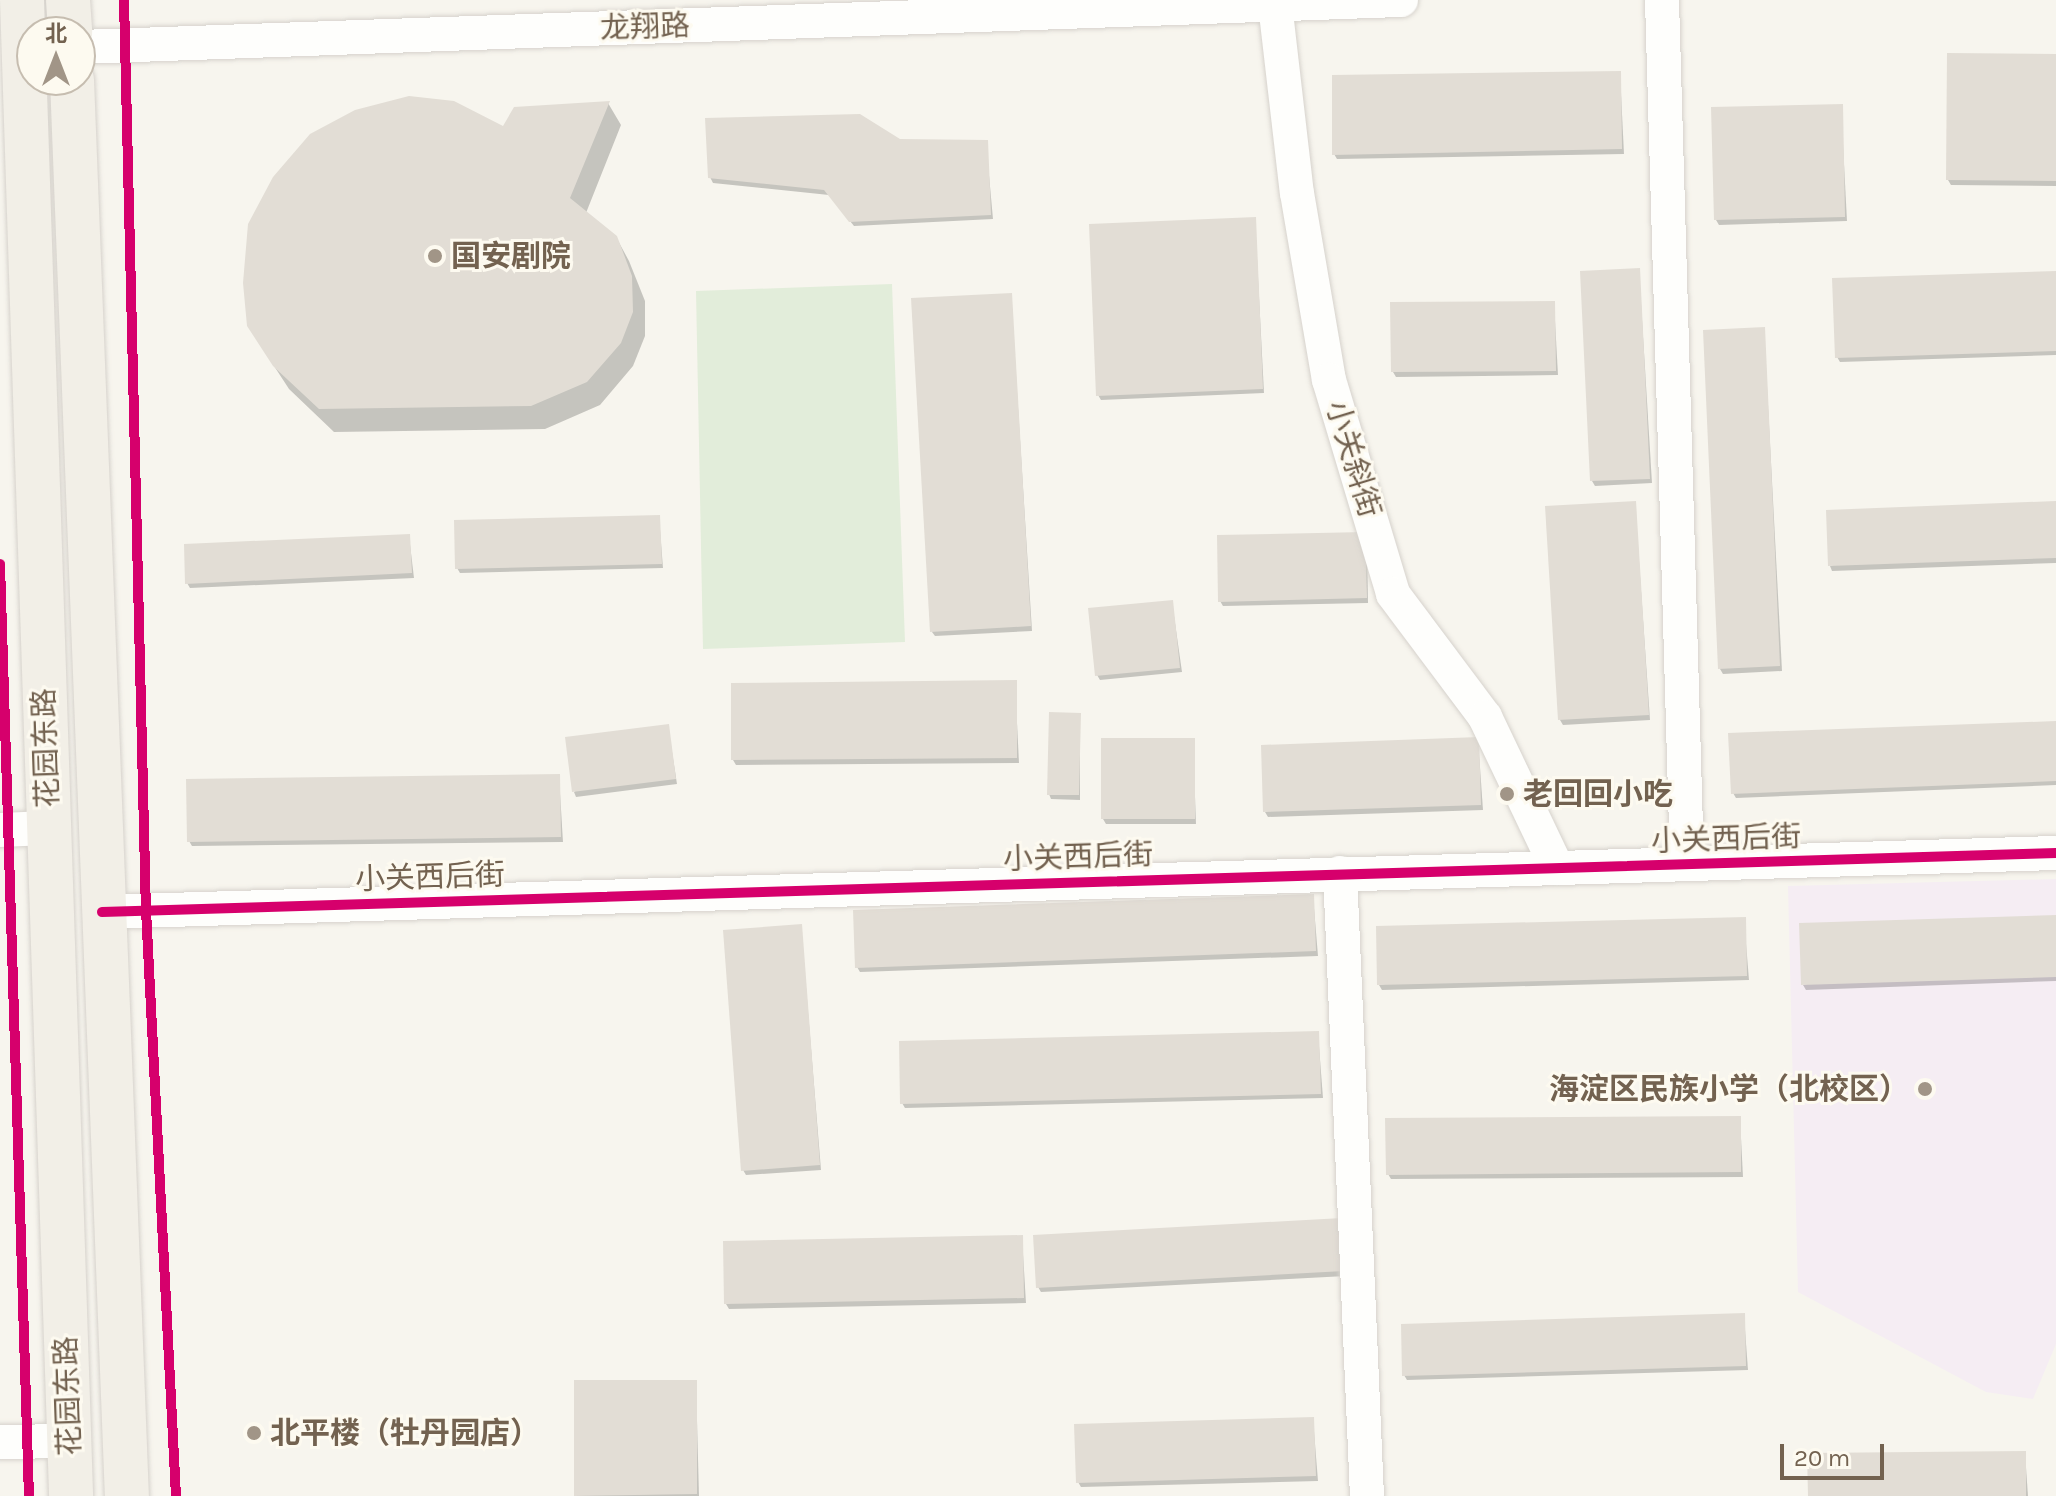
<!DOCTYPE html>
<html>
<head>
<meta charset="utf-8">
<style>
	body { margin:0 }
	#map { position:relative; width:2056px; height:1496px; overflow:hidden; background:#f7f5ee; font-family:Karla,"Noto Sans SC",sans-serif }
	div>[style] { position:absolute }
	.education>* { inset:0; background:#f5edf3 }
	.green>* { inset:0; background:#e2edda }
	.shadow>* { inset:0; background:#0003 }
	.building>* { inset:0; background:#e2ddd5 }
	.roads { filter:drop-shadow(0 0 2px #d6d2cc) drop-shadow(0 0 2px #d6d2cc) }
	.minor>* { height:34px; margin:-17px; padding:0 17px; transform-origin:17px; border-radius:17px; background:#fefefc }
	.major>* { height:44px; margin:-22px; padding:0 22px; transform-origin:22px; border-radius:22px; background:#f2efe7 }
	.cycleway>* { height:10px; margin:-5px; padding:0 5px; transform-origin:5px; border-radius:5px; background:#d6006c }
	.dots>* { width:22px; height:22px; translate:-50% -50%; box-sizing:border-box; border:4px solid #fdfaf0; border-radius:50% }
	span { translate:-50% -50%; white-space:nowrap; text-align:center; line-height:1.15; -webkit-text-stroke:6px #fdfaf0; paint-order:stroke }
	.street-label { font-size:30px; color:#736250 }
	.poi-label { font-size:30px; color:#736250; font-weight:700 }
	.left { translate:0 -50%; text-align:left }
	.right { translate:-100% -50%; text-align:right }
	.north { position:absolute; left:16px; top:16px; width:80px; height:80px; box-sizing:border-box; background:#fdfaf0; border:2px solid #c6bdb0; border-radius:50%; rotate:0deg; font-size:22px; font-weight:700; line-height:32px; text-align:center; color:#736250 }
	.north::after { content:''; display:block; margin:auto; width:28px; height:36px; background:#a19587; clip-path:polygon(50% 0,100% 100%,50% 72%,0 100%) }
	.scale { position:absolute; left:1780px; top:1444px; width:104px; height:36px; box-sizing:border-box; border:4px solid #736250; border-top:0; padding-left:10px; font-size:24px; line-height:28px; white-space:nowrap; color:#736250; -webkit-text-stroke:6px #fdfaf0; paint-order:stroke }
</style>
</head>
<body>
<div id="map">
	<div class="education">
		<div style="clip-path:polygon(2056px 879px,2056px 1344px,2033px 1399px,1986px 1392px,1798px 1292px,1788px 886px)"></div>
	</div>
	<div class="green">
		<div style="clip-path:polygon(892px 284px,905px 642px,703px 649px,696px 291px)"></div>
	</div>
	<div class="shadow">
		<div style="clip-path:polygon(2056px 56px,2056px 186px,1951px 185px,1948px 180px)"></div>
		<div style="clip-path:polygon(1620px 73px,1624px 154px,1337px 159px,1334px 154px)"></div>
		<div style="clip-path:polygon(608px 103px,621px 125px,586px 213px,616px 237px,629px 261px,645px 301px,645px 336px,633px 366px,600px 405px,545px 429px,334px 432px,289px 389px,263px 349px,504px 129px)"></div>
		<div style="clip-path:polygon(1841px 106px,1847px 221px,1719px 225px,1716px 220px)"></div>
		<div style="clip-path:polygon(900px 141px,986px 142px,993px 219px,854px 226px,829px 195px,713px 183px,710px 177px)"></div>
		<div style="clip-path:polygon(1255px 219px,1264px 393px,1101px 400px,1098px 395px)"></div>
		<div style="clip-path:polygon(1639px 270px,1652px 483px,1595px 486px,1592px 481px)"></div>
		<div style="clip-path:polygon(2056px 273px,2056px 355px,1840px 362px,1837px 357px)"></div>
		<div style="clip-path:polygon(1011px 295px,1032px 631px,935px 636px,932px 632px)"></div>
		<div style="clip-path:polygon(1554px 303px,1558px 375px,1396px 377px,1393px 372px)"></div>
		<div style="clip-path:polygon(1764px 329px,1782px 671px,1723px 674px,1720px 669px)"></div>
		<div style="clip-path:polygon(1635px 503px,1650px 720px,1563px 725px,1560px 720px)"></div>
		<div style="clip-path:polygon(2056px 503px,2056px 563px,1832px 571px,1830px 566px)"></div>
		<div style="clip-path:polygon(659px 517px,663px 568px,460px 573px,457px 568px)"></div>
		<div style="clip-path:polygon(409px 536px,414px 578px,190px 588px,187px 583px)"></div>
		<div style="clip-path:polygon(1367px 539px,1368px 603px,1223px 606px,1220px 601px)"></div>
		<div style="clip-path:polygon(1172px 602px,1182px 672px,1100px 680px,1097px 675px)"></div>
		<div style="clip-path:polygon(1015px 682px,1019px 763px,736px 765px,733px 760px)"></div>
		<div style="clip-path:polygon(1080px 715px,1080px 800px,1051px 799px,1049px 794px)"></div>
		<div style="clip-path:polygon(2056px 723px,2056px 785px,1736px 798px,1733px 793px)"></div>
		<div style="clip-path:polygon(668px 726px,677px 784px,576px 797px,574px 792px)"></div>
		<div style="clip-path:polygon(1478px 739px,1483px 810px,1268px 817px,1265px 812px)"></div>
		<div style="clip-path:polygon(1193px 740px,1196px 824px,1106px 824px,1103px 819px)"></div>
		<div style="clip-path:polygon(559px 776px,563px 842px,192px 846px,189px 841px)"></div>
		<div style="clip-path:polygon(1313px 896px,1318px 956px,860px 972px,857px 967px)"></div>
		<div style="clip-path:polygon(2056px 917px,2056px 981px,1806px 990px,1803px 985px)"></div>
		<div style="clip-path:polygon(1744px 919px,1749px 980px,1382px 990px,1379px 985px)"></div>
		<div style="clip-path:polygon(801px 926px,821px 1170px,746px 1175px,743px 1170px)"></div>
		<div style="clip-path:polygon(1318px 1033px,1323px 1098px,905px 1108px,902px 1103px)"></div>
		<div style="clip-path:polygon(1740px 1118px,1743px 1177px,1391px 1179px,1388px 1174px)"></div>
		<div style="clip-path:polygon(1341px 1220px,1346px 1276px,1041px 1292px,1038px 1287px)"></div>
		<div style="clip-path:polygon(1022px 1237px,1026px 1303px,729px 1309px,726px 1304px)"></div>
		<div style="clip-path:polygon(1744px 1316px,1748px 1370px,1407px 1380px,1404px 1375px)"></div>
		<div style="clip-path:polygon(696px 1382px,699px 1496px,577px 1496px,576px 1495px)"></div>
		<div style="clip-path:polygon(1313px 1419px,1318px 1481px,1081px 1487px,1078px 1482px)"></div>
		<div style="clip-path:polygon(2025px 1453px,2028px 1496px,1810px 1496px)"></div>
	</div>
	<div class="building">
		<div style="clip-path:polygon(1947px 53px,2056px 54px,2056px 181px,1946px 180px)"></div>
		<div style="clip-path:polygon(1621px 71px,1622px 149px,1332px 155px,1332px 75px)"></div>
		<div style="clip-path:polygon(409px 96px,454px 101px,503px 126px,514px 107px,610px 101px,570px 198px,617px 236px,632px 276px,633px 312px,621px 343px,587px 382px,531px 406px,319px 409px,273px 366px,247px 326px,243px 283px,248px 224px,273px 177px,310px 134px,355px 110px)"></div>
		<div style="clip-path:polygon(1843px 104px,1845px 217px,1714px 220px,1711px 107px)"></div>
		<div style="clip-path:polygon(860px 114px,900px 139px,988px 140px,991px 215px,849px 222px,824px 190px,708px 178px,705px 118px)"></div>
		<div style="clip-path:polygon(1256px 217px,1263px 389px,1096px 396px,1089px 224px)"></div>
		<div style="clip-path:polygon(1640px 268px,1650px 479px,1590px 481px,1580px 271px)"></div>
		<div style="clip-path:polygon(2056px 271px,2056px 351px,1835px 358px,1832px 278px)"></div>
		<div style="clip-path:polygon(1012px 293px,1031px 626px,930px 632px,911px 298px)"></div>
		<div style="clip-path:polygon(1555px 301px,1556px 371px,1391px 372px,1390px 302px)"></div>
		<div style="clip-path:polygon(1765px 327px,1780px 666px,1718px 669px,1703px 330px)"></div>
		<div style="clip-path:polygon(1636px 501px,1649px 715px,1558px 720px,1545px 506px)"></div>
		<div style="clip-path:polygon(2056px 501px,2056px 558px,1828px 566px,1826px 510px)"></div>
		<div style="clip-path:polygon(660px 515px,662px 564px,455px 569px,454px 520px)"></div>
		<div style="clip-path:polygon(1365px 532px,1367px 598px,1218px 602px,1217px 535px)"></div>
		<div style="clip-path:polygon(410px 534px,412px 573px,185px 584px,184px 544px)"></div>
		<div style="clip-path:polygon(1173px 600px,1180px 668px,1095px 676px,1088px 608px)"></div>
		<div style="clip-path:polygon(1017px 680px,1017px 758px,731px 760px,731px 683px)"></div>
		<div style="clip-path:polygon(1049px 712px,1081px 713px,1079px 795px,1047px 795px)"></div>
		<div style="clip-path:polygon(2056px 721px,2056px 781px,1731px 794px,1728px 733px)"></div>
		<div style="clip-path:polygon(669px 724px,676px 779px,572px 792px,565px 737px)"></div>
		<div style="clip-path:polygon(1479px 737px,1481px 805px,1263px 812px,1261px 745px)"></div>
		<div style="clip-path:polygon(1101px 738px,1195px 738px,1195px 819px,1101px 819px)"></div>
		<div style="clip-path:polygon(560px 774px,561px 837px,187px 842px,186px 779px)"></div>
		<div style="clip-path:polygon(1314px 894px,1316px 951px,855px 968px,853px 910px)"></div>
		<div style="clip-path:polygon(2056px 915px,2056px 977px,1801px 985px,1799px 923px)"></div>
		<div style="clip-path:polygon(1746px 917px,1747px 976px,1377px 985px,1376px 926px)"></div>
		<div style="clip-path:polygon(802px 924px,820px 1165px,741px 1171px,723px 930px)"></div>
		<div style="clip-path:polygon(1319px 1031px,1321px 1094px,900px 1104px,899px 1041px)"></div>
		<div style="clip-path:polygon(1741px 1116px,1741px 1172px,1386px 1175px,1385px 1118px)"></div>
		<div style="clip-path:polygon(1342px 1218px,1344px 1271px,1036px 1288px,1033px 1235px)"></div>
		<div style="clip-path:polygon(1023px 1235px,1024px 1298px,724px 1304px,723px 1241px)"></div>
		<div style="clip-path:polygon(1745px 1313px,1746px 1366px,1402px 1376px,1401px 1324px)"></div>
		<div style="clip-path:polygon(574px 1380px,697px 1380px,697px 1494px,574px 1496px)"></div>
		<div style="clip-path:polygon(1314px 1417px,1316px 1476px,1076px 1483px,1074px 1424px)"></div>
		<div style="clip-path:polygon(2026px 1451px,2026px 1496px,1808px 1496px,1807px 1453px)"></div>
	</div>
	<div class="roads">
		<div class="minor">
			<div style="left:1662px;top:0;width:864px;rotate:88.34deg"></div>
			<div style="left:1275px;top:4px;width:190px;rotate:83.4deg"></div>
			<div style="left:1297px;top:193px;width:190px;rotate:80.3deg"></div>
			<div style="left:1329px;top:380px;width:223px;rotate:73.3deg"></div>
			<div style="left:1393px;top:594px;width:154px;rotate:53.2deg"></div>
			<div style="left:1485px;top:717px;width:167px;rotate:64.5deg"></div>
			<div style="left:80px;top:47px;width:1322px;rotate:-2.04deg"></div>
			<div style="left:0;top:830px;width:49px;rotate:-2.3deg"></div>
			<div style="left:1340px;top:873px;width:624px;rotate:87.52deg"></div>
			<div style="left:102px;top:912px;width:1955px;rotate:-1.73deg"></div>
			<div style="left:0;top:1442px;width:69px;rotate:-0.8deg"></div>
		</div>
		<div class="major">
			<div style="left:22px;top:0;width:1497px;rotate:88.12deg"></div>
			<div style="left:68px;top:0;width:32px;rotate:86deg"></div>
			<div style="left:72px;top:80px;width:1417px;rotate:87.78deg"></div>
		</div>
	</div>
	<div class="cycleway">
		<div style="left:124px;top:0;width:910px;rotate:88.62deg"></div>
		<div style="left:146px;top:910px;width:587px;rotate:87.07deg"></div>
		<div style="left:0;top:564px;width:932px;rotate:88.22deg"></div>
		<div style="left:102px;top:912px;width:1955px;rotate:-1.73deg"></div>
	</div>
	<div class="dots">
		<div style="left:435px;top:256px;background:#a19587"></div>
		<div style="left:1507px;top:794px;background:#a19587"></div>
		<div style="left:1925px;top:1089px;background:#a19587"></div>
		<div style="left:254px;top:1433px;background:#a19587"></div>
	</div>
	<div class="street-label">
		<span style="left:645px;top:27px;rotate:-2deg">龙翔路</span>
		<span style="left:1353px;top:459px;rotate:73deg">小关斜街</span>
		<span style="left:46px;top:748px;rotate:-92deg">花园东路</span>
		<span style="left:1726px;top:839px;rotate:-2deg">小关西后街</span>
		<span style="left:1078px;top:857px;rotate:-2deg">小关西后街</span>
		<span style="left:430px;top:877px;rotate:-2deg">小关西后街</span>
		<span style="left:68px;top:1396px;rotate:-92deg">花园东路</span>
	</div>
	<div class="poi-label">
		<span class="left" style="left:451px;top:256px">国安剧院</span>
		<span class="left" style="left:1523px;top:794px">老回回小吃</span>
		<span class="right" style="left:1909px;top:1089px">海淀区民族小学（北校区）</span>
		<span class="left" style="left:270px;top:1433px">北平楼（牡丹园店）</span>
	</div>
	<div class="north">北</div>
	<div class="scale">20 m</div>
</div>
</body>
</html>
